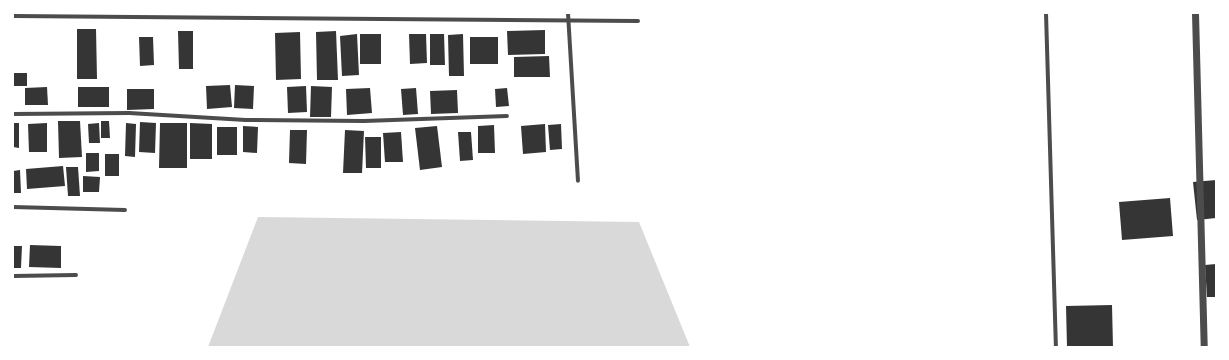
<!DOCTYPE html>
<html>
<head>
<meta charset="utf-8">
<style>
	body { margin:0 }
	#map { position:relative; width:1229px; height:360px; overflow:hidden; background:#fff; font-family:"Source Serif 4",serif }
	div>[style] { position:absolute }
	.water>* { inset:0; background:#d9d9d9 }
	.building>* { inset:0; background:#353535 }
	.minor>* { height:4px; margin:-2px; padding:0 2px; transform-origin:2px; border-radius:2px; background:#4c4c4c }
	.tertiary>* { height:7px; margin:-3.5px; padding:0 3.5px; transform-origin:3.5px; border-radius:3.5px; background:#4c4c4c }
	span { translate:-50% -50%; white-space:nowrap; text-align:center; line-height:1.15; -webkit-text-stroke:4px #fff; paint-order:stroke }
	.frame { position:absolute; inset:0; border:14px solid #fff; pointer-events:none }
</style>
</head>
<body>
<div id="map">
	<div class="water">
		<div style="clip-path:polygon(258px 217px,639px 222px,690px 347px,208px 347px)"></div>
	</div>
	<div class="building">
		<div style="clip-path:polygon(77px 29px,96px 29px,97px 79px,77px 79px)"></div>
		<div style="clip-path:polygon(545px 30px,545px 54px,508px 55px,507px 31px)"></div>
		<div style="clip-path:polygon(178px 31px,193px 31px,193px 69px,179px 69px)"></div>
		<div style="clip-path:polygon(336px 31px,338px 80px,317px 80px,316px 32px)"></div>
		<div style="clip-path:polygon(300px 32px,301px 79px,276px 80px,275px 33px)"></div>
		<div style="clip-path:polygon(357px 34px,359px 75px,342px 76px,340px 36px)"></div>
		<div style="clip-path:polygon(360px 34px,381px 34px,381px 64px,360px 64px)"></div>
		<div style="clip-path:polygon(409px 34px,426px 34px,427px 63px,410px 64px)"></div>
		<div style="clip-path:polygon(430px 34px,444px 34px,445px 65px,430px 65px)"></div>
		<div style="clip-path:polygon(463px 34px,464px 76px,449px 76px,448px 35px)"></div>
		<div style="clip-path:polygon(139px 37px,153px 37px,154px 65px,140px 66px)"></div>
		<div style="clip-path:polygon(470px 37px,498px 37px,498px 64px,470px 64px)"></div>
		<div style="clip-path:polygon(549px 56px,550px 77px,514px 77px,514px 57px)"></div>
		<div style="clip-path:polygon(13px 73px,27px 73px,27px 86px,13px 86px)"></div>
		<div style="clip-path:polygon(230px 85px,232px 107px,207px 109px,206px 86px)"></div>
		<div style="clip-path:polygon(235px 85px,254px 86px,253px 109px,234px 108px)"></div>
		<div style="clip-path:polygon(306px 86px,307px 112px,288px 113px,287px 87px)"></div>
		<div style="clip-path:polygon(311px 86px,332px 87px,331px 117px,310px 117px)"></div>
		<div style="clip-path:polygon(47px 87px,48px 105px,25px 105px,25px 88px)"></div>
		<div style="clip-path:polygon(78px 87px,109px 87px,109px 107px,78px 107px)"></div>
		<div style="clip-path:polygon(370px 88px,372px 113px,347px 115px,346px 89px)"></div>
		<div style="clip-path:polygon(416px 88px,418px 114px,403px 115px,401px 89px)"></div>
		<div style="clip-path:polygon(507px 88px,509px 106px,496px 107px,495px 89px)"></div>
		<div style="clip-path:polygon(127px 89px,154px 89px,154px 109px,127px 110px)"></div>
		<div style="clip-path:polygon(457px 90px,458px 113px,431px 114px,430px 91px)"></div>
		<div style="clip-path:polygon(58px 121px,80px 121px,82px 157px,59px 158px)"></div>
		<div style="clip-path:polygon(101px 121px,109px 121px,110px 138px,101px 138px)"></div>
		<div style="clip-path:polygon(140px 122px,156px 123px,155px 153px,139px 152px)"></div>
		<div style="clip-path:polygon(13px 123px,19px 123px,19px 148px,13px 147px)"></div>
		<div style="clip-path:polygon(47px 123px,47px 152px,29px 152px,28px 124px)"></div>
		<div style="clip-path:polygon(99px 123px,100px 143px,89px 143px,88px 124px)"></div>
		<div style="clip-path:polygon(126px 123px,136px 124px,135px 157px,125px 156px)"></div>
		<div style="clip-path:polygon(160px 123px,187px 123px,187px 168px,159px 168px)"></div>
		<div style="clip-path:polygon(190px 123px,212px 124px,212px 159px,190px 159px)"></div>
		<div style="clip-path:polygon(545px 124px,546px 152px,523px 154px,521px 126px)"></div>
		<div style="clip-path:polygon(561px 124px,562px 149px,550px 150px,548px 125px)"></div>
		<div style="clip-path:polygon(494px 125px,495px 153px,478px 153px,478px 126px)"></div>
		<div style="clip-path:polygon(243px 126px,258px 127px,257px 153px,243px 152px)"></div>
		<div style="clip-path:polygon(437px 126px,442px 167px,420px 170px,415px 128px)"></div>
		<div style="clip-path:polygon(217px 127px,237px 127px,237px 155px,217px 155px)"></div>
		<div style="clip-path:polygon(290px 130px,307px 130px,306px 164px,289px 163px)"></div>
		<div style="clip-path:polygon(345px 130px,364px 131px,362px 173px,343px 173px)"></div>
		<div style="clip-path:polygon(401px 132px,403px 162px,385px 162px,383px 133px)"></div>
		<div style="clip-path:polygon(458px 132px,471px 132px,473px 160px,460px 161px)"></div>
		<div style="clip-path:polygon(365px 137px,381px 137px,381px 168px,366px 168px)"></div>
		<div style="clip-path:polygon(86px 153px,99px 153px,99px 171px,86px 172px)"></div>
		<div style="clip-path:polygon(105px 154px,119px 154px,119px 176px,105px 176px)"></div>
		<div style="clip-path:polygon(63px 166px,65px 186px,27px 189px,26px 169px)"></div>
		<div style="clip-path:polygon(66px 167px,78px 167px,80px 196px,68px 196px)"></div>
		<div style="clip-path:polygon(20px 170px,21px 193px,13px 193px,13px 171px)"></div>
		<div style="clip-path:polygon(83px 176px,100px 177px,99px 192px,83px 192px)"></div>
		<div style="clip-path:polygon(1216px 180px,1216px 218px,1197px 220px,1193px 182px)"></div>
		<div style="clip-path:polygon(1170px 198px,1173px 236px,1122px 240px,1119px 202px)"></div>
		<div style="clip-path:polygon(30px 245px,61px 246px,61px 268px,29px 267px)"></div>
		<div style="clip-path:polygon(13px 246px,22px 246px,21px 268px,13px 268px)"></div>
		<div style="clip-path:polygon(1216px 264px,1216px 297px,1207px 297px,1205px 265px)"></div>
		<div style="clip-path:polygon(1112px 305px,1113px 347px,1067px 347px,1066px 306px)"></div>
	</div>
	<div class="minor">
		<div style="left:568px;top:13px;width:168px;rotate:86.6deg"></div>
		<div style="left:1046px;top:13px;width:334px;rotate:88.3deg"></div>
		<div style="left:13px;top:16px;width:625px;rotate:0.46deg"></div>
		<div style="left:13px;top:114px;width:116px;rotate:-0.5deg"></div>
		<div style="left:129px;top:113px;width:117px;rotate:3.4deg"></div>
		<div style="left:246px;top:120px;width:118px;rotate:0.5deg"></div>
		<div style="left:364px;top:121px;width:143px;rotate:-2deg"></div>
		<div style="left:13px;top:207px;width:112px;rotate:1.5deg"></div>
		<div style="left:13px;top:276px;width:63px;rotate:-0.9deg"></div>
	</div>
	<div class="tertiary">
		<div style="left:1195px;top:13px;width:334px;rotate:88.5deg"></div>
	</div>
	<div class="frame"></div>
</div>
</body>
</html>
